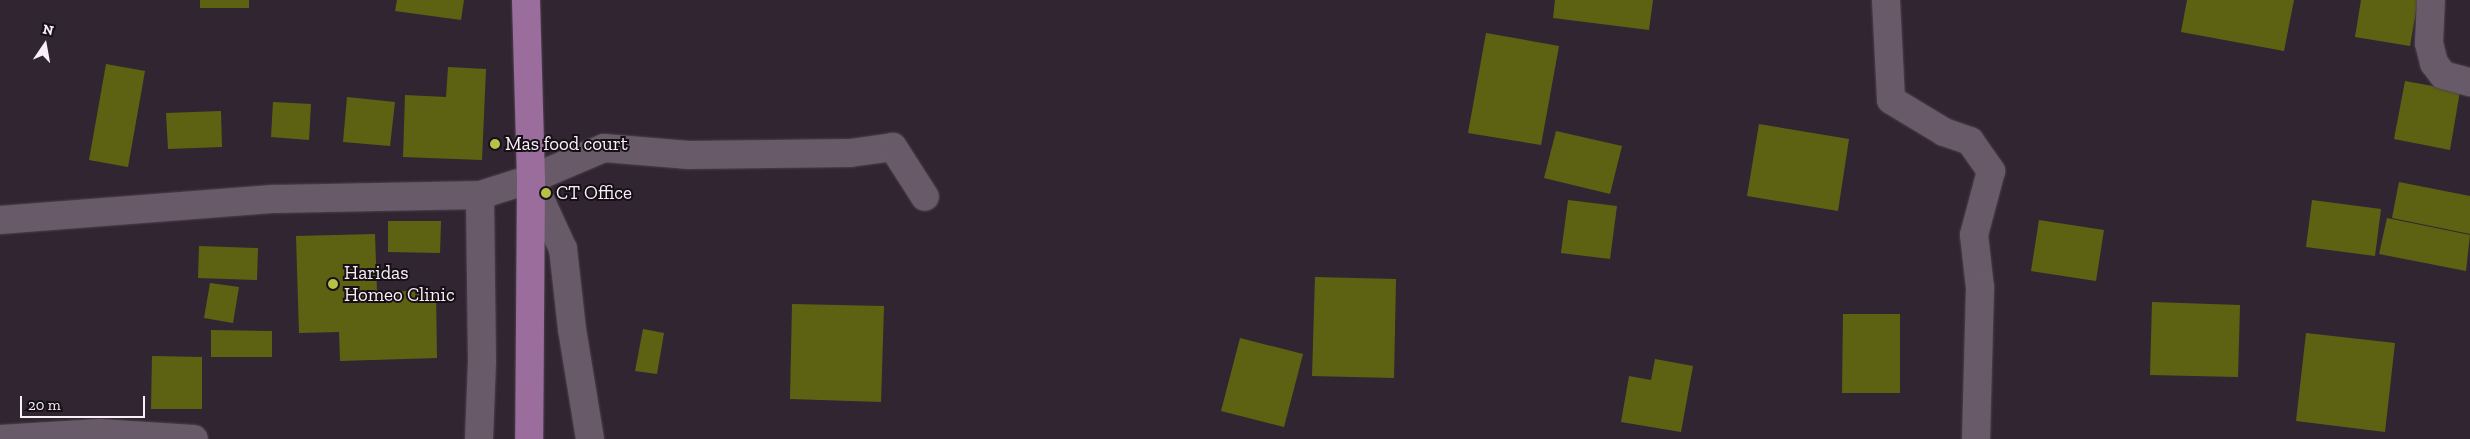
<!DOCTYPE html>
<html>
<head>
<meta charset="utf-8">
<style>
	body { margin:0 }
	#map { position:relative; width:2470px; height:439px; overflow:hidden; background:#322532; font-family:"Zilla Slab",serif }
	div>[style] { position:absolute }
	.building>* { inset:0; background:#5d6212 }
	.roads { filter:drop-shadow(0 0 1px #4b404b) drop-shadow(0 0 1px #4b404b) }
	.minor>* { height:28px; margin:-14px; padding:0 14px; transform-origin:14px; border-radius:14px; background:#695a6a }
	.tertiary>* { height:28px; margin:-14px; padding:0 14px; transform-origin:14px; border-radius:14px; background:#695a6a }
	.primary>* { height:28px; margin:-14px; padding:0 14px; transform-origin:14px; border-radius:14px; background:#9b6d9d }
	.dots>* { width:14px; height:14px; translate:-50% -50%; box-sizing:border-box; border:2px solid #161016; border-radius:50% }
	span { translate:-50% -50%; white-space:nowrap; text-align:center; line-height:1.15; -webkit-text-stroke:4px #161016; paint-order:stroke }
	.poi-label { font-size:19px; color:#f8eff8 }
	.left { translate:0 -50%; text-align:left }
	.north { position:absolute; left:20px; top:20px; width:50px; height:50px; -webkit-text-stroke:4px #161016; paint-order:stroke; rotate:12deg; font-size:14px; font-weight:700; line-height:20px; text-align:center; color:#f8eff8 }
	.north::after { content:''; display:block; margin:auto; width:18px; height:22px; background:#f8eff8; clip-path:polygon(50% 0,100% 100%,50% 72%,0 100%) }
	.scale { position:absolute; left:20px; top:396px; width:125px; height:22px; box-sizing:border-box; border:2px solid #f8eff8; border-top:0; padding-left:6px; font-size:15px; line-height:18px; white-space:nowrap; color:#f8eff8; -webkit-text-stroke:4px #161016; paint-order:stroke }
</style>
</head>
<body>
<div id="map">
	<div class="building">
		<div style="clip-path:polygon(200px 0,249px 0,249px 8px,200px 8px)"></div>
		<div style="clip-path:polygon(397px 0,464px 0,461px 20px,395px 11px)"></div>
		<div style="clip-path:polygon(1555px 0,1653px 0,1649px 30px,1553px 18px)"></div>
		<div style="clip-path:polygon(2187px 0,2294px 0,2284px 51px,2181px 32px)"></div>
		<div style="clip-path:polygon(2361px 0,2418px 0,2410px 46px,2355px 37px)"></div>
		<div style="clip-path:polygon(1486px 33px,1559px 46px,1541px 145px,1468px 133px)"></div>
		<div style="clip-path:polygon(106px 64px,145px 71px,128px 167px,89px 160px)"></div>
		<div style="clip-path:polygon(448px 67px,486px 69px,482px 160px,403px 157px,405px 95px,446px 97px)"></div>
		<div style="clip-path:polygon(2405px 81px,2460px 91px,2450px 150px,2394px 139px)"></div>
		<div style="clip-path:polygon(347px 97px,395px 102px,390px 146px,343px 142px)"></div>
		<div style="clip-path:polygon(273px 102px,311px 104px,309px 140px,271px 137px)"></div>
		<div style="clip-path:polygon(221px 111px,222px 147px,168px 149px,166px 113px)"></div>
		<div style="clip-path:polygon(1759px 124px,1849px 139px,1838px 211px,1747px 196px)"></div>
		<div style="clip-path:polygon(1556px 131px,1622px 146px,1610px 194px,1544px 178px)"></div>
		<div style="clip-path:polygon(2399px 182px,2470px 196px,2470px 234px,2392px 218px)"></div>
		<div style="clip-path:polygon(1568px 200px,1617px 206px,1610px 259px,1561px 253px)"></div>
		<div style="clip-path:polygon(2312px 200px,2381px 209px,2375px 256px,2306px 247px)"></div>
		<div style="clip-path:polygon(2387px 218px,2470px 235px,2466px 271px,2379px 254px)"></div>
		<div style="clip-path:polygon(2039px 220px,2104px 230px,2096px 281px,2031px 271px)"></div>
		<div style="clip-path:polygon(388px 221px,441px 221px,440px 253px,388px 252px)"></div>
		<div style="clip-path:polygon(375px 234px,377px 292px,436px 290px,437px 358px,340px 361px,339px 332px,299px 333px,296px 236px)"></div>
		<div style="clip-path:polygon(199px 246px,258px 248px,257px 280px,198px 278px)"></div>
		<div style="clip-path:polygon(1315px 277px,1396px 279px,1394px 378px,1312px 376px)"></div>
		<div style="clip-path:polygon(210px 283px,239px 287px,233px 323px,204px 318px)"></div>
		<div style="clip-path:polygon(2152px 302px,2240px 305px,2238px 377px,2150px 375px)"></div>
		<div style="clip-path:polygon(792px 304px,884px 306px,881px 402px,790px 399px)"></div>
		<div style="clip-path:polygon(1843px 314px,1900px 314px,1900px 393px,1842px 393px)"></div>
		<div style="clip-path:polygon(643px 329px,664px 333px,657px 374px,635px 371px)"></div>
		<div style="clip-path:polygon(211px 330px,272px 331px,272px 357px,211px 357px)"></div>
		<div style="clip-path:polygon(2306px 333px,2395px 343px,2385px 432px,2296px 421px)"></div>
		<div style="clip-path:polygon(1240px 338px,1303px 354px,1284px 427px,1221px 411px)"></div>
		<div style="clip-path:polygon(152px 356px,202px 357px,202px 409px,151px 409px)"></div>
		<div style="clip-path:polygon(1655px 359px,1693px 366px,1681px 432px,1621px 422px,1629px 376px,1651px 380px)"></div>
	</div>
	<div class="roads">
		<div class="minor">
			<div style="left:2431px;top:0;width:43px;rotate:92.7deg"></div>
			<div style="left:2429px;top:43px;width:21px;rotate:76deg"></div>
			<div style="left:2434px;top:63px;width:15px;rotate:53deg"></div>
			<div style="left:2443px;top:75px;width:28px;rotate:15deg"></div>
			<div style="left:0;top:439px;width:99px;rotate:-3.5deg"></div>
			<div style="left:99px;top:433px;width:95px;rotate:3.6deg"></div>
			<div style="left:479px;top:439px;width:78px;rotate:-87.8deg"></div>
			<div style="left:482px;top:361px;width:166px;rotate:-90.7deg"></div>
			<div style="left:590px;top:439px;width:111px;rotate:-99.3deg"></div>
			<div style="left:572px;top:329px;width:81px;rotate:-96.4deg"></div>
			<div style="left:563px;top:249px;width:77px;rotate:-114.6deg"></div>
			<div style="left:531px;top:179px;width:79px;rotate:-23deg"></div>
			<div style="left:604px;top:148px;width:85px;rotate:4.7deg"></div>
			<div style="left:689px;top:155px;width:161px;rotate:-0.7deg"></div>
			<div style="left:850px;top:153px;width:43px;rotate:-7.9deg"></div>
			<div style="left:893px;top:147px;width:59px;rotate:57.4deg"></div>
		</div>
		<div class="tertiary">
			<div style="left:1886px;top:0;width:100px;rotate:87.1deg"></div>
			<div style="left:1891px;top:100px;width:62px;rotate:31.1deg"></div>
			<div style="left:1944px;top:132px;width:28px;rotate:19deg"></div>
			<div style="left:1970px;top:141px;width:37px;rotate:55deg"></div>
			<div style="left:1991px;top:171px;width:66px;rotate:104.9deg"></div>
			<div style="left:1974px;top:235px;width:53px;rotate:83.5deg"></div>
			<div style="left:1980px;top:288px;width:151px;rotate:91.5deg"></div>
			<div style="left:0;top:220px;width:276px;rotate:-4.4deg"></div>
			<div style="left:275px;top:199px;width:205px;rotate:-1.1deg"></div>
			<div style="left:480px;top:195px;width:53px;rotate:-17.4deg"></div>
		</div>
		<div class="primary">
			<div style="left:526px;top:0;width:179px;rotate:88.4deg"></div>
			<div style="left:531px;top:179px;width:260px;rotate:90.4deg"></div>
		</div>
	</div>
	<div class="dots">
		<div style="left:495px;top:144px;background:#b7c147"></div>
		<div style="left:546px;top:193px;background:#b7c147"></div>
		<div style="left:333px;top:284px;background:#b7c147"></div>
	</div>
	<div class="poi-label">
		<span class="left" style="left:505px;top:144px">Mas food court</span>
		<span class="left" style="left:556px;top:193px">CT Office</span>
		<span class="left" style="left:344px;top:284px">Haridas<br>Homeo Clinic</span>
	</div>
	<div class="north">N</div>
	<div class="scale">20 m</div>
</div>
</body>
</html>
